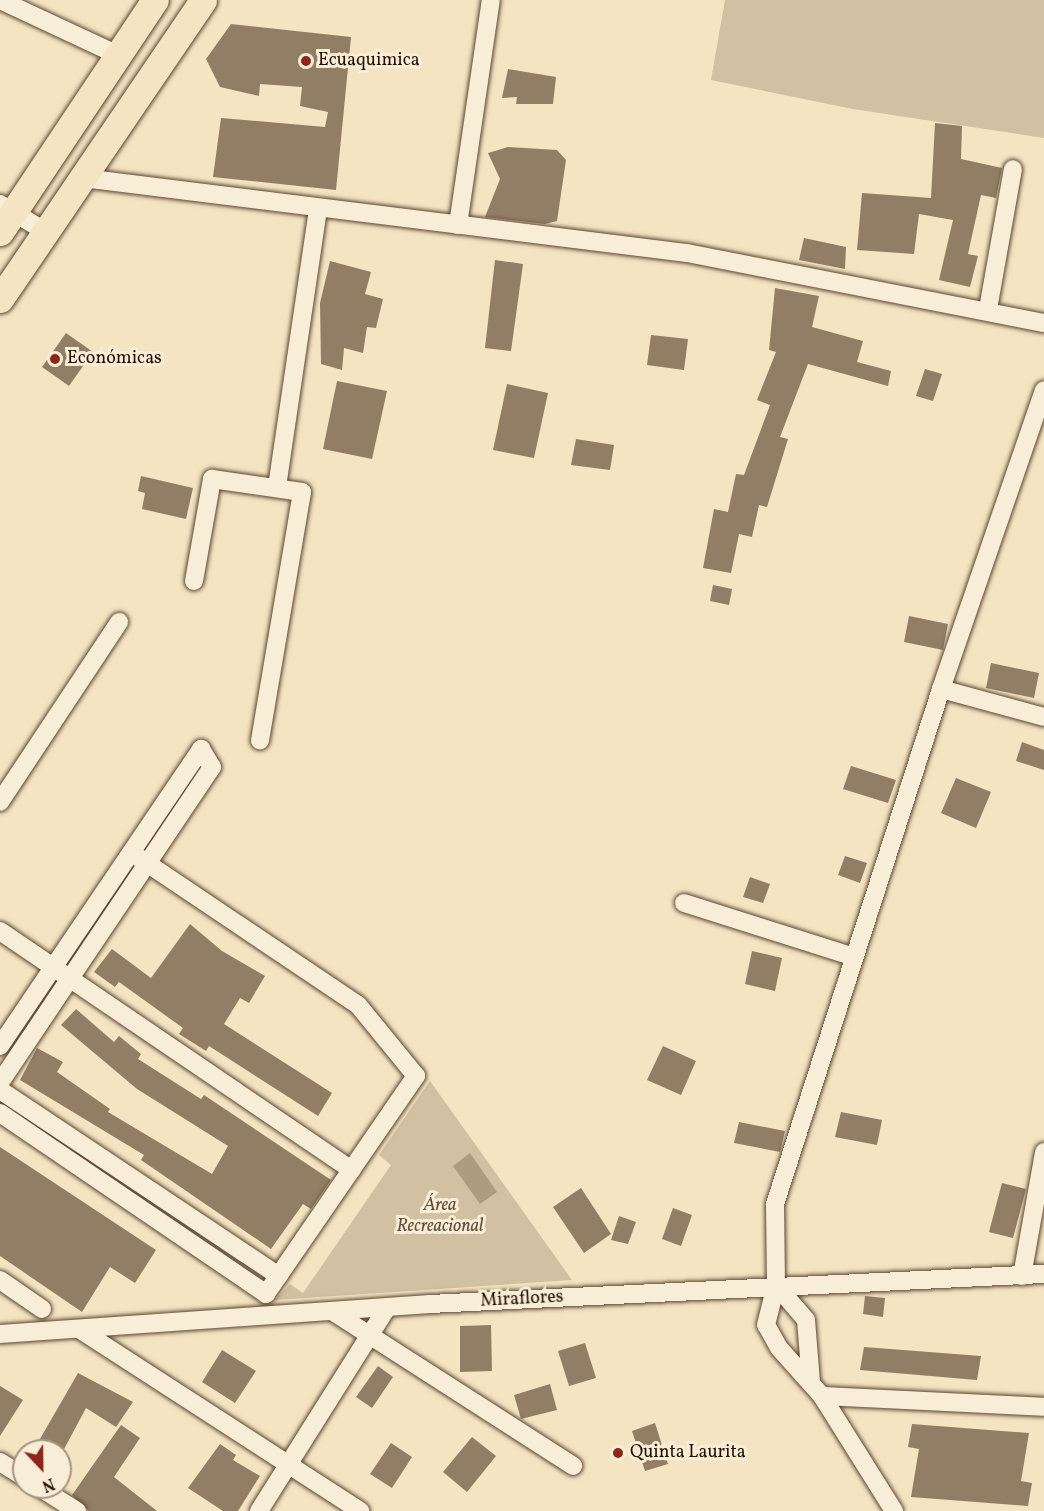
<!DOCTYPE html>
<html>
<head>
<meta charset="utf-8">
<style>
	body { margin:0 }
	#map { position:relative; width:1044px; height:1511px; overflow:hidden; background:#f4e4c2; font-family:Vollkorn,serif }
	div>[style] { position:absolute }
	.green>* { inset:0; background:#d1c0a1 }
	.water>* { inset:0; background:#ae9c80 }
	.building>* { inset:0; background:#927e65 }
	.roads { filter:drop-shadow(0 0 2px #5a4530) drop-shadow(0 0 2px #5a4530) }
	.minor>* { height:18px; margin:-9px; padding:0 9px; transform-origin:9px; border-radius:9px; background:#f8edd7 }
	.primary>* { height:27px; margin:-13.5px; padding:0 13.5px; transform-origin:13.5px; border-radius:13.5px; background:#f4e4c2 }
	.dots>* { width:16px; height:16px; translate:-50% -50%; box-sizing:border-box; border:3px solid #f8edd7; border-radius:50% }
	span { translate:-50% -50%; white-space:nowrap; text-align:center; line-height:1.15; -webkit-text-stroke:6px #f8edd7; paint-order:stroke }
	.poi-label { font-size:18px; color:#271000 }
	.left { translate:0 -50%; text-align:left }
	.park-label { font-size:18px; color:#624e38; font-style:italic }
	.street-label { font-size:18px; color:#271000 }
	.north { position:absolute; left:12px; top:1439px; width:60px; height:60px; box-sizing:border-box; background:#f8edd7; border:2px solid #a49581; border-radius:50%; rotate:158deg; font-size:16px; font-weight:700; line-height:24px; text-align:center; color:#271000 }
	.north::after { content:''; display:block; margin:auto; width:21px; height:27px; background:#8f2418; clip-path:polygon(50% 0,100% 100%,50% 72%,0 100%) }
</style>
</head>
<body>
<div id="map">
	<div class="green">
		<div style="clip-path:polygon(725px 0,1044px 0,1044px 138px,853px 109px,711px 80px)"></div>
		<div style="clip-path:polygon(430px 1081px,572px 1280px,275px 1300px,290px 1284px,303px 1293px,391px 1165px,379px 1155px)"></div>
	</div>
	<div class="water">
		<div style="clip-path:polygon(470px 1153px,497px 1192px,480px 1204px,453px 1166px)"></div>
	</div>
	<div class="building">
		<div style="clip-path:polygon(231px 24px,351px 37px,336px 190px,213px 177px,221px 118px,325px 127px,328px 112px,300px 106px,302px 87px,260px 84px,259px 96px,220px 87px,206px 59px)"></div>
		<div style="clip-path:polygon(508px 69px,556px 77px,553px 104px,516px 104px,517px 97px,502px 98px)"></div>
		<div style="clip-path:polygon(935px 123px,962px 126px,961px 159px,1002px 168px,996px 198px,981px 195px,968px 254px,978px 256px,970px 287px,939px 280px,953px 220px,919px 214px,914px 254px,857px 250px,862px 193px,931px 198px)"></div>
		<div style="clip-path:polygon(508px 147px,557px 150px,566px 160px,557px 221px,545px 224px,485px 217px,500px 179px,488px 153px)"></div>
		<div style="clip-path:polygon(804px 238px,846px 247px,845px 269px,799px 260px)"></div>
		<div style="clip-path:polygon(495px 260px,523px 264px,511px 351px,485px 348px)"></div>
		<div style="clip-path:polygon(330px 261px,371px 272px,365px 294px,383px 299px,376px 328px,367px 327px,363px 353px,344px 348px,342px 370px,321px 364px,320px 303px)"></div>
		<div style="clip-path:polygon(775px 288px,819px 296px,812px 327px,863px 341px,857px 362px,891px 371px,888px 386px,808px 364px,780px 437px,788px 439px,767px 507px,759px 505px,752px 537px,739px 534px,731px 573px,703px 568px,714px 509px,728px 512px,736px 474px,744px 475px,770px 405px,757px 400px,776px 352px,769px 350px)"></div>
		<div style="clip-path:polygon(66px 333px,93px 352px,69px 386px,42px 367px)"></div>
		<div style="clip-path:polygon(651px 335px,688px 339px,684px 370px,647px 365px)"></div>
		<div style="clip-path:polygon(925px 369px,942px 374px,933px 401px,916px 396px)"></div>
		<div style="clip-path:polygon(337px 381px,387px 391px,372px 459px,323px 449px)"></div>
		<div style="clip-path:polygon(507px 384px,548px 393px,534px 458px,493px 450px)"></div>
		<div style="clip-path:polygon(576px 439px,614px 445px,610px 470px,571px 465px)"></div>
		<div style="clip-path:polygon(141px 476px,193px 488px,186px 519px,142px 509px,145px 493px,138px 491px)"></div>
		<div style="clip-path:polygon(713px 585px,732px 589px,729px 605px,710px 601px)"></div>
		<div style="clip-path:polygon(909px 616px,948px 624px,943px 650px,904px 642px)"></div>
		<div style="clip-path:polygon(991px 663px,1039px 673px,1034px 698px,986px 688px)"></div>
		<div style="clip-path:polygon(1022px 742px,1044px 750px,1044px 770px,1016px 761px)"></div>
		<div style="clip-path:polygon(851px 766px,896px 780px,888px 803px,843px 789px)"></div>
		<div style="clip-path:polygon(956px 778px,991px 792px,976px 828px,941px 813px)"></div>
		<div style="clip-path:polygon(845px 856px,867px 863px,860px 883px,838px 875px)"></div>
		<div style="clip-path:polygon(750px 877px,770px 884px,763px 903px,743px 897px)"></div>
		<div style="clip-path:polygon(190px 924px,222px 951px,265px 976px,249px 1003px,240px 998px,224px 1024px,332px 1093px,318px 1116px,209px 1046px,206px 1051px,179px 1034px,183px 1028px,119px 982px,115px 987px,94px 972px,112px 949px,151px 978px)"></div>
		<div style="clip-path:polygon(752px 951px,782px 958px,775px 991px,745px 984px)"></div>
		<div style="clip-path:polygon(76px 1009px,114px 1042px,119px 1036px,141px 1054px,138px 1059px,201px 1099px,204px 1095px,331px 1180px,311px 1209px,303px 1204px,271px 1249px,141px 1160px,144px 1155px,20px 1080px,37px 1048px,63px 1062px,57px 1072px,110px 1109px,108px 1112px,212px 1174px,228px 1146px,137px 1089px,61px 1025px)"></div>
		<div style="clip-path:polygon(663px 1046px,696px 1061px,681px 1095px,647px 1080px)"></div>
		<div style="clip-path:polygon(841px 1112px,882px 1120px,877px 1145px,835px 1137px)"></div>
		<div style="clip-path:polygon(739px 1122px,785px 1131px,780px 1152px,734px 1143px)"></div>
		<div style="clip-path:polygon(0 1147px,156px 1250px,135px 1283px,110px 1267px,82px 1312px,0 1256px)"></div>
		<div style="clip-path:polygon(1002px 1183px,1026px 1189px,1013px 1238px,989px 1232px)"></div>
		<div style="clip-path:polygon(581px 1188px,611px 1234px,584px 1253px,553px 1207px)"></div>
		<div style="clip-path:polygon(673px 1208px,692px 1215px,681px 1246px,662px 1239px)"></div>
		<div style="clip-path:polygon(619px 1216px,636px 1222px,628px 1244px,611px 1240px)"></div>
		<div style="clip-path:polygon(865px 1296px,885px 1298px,883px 1317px,863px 1314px)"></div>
		<div style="clip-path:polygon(491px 1325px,492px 1371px,460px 1372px,460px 1326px)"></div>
		<div style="clip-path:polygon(585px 1343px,596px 1378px,569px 1386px,558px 1351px)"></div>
		<div style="clip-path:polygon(864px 1347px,981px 1356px,977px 1380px,860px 1370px)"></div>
		<div style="clip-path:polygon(222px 1350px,256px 1371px,235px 1403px,202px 1382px)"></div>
		<div style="clip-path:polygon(378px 1366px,393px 1377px,372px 1408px,356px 1397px)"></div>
		<div style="clip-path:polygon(78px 1373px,133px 1402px,116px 1427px,86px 1408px,63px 1451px,33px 1451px)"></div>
		<div style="clip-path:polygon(550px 1384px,557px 1410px,521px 1419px,514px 1395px)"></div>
		<div style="clip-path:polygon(0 1386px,23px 1400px,0 1436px)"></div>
		<div style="clip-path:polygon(655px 1423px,668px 1464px,645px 1471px,632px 1431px)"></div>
		<div style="clip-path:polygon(912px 1424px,1029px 1433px,1021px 1481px,1032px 1483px,1028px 1506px,911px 1497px,919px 1449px,908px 1447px)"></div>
		<div style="clip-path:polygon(121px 1425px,140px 1438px,114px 1477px,157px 1511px,89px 1511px,72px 1495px)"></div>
		<div style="clip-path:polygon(472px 1437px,496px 1456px,467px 1492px,443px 1472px)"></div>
		<div style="clip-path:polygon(391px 1443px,412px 1457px,392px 1488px,370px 1474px)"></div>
		<div style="clip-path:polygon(220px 1444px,236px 1455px,233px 1460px,260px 1476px,238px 1511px,223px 1511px,188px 1488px)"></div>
	</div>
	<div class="roads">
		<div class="minor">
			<div style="left:0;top:0;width:130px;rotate:25deg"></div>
			<div style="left:83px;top:178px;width:609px;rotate:7.08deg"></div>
			<div style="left:687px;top:253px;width:364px;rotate:11.1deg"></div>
			<div style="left:0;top:204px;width:54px;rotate:31.3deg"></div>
			<div style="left:458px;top:225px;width:227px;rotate:-81.7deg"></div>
			<div style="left:988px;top:309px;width:142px;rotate:-79.9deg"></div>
			<div style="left:277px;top:487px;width:282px;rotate:-81.6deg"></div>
			<div style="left:194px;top:581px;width:104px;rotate:-80deg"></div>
			<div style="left:212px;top:479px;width:91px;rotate:8.2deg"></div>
			<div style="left:302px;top:492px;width:252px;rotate:99.6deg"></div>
			<div style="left:941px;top:689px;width:107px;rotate:15.2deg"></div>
			<div style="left:0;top:802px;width:216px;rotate:-56.5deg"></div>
			<div style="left:684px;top:903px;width:178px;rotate:17.6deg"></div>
			<div style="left:0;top:931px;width:425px;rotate:34.2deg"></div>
			<div style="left:0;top:1046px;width:359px;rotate:-55.9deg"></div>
			<div style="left:201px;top:749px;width:21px;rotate:59deg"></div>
			<div style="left:212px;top:767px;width:380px;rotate:123.9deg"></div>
			<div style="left:0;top:1090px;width:335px;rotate:33.7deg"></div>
			<div style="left:0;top:1113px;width:322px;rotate:34.2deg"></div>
			<div style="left:266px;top:1294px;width:265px;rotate:-55.5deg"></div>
			<div style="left:416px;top:1076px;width:92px;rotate:-129.2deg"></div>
			<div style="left:358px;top:1005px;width:272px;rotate:-146.1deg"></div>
			<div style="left:1022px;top:1276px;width:126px;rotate:-79.9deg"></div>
			<div style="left:0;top:1280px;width:51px;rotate:34.6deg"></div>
			<div style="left:776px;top:1285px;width:46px;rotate:49.4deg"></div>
			<div style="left:806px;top:1320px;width:62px;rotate:85.4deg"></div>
			<div style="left:335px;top:1313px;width:283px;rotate:32.7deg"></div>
			<div style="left:79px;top:1329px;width:335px;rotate:32.9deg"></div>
			<div style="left:0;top:1334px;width:431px;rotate:-4deg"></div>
			<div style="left:430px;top:1304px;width:615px;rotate:-2.8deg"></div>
			<div style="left:822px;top:1396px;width:222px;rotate:2.8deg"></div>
			<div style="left:0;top:1462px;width:28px;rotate:32deg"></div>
			<div style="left:39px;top:1487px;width:45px;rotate:32.3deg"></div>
			<div style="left:259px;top:1511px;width:240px;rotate:-57.8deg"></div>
			<div style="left:894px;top:1511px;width:136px;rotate:-122.1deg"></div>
			<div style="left:822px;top:1396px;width:64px;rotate:-131.9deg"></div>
			<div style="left:779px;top:1348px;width:26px;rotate:-119deg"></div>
			<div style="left:766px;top:1325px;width:41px;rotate:-76deg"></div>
			<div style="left:776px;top:1285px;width:81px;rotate:-90.7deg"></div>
			<div style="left:775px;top:1204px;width:541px;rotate:-72.13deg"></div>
			<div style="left:941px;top:689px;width:316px;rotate:-71deg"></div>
		</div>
		<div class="primary">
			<div style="left:0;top:232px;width:279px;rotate:-56.3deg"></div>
			<div style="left:0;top:299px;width:361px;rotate:-55.8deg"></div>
		</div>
	</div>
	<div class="dots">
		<div style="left:306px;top:61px;background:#8f2418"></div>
		<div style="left:55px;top:359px;background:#8f2418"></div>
		<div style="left:618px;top:1453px;background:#8f2418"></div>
	</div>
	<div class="poi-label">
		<span class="left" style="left:318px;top:61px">Ecuaquimica</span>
		<span class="left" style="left:67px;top:359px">Económicas</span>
		<span class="left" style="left:630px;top:1453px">Quinta Laurita</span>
	</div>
	<div class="park-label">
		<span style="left:440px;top:1217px">Área<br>Recreacional</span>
	</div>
	<div class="street-label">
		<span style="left:522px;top:1300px;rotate:-3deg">Miraflores</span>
	</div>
	<div class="north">N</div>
</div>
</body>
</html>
